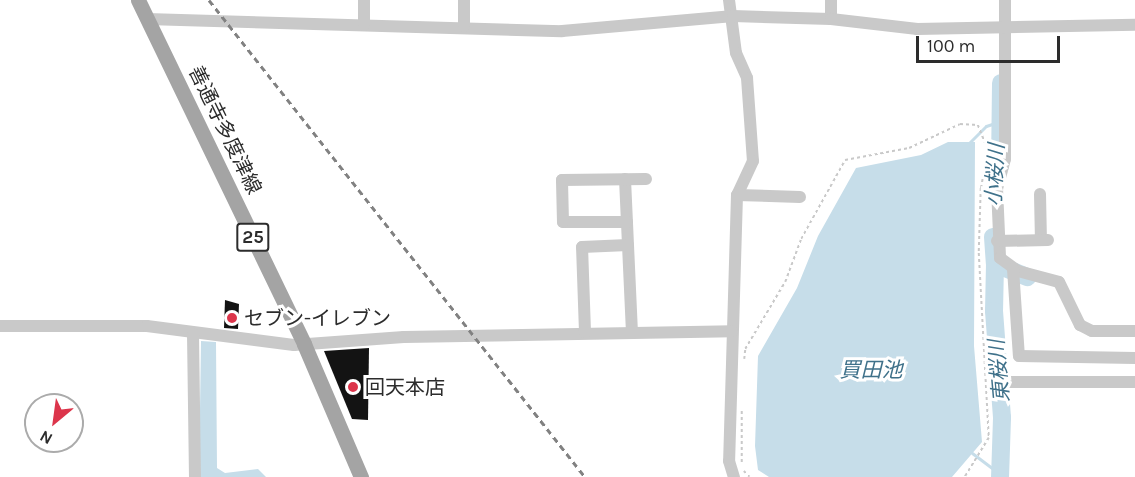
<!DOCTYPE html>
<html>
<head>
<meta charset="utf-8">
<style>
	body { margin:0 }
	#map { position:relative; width:1135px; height:477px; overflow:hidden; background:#fff; font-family:Karla,"Noto Sans JP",sans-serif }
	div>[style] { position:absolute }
	.water>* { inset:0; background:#c6dde9 }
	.stream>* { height:3px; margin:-1.5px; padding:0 1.5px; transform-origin:1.5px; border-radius:1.5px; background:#c6dde9 }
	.river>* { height:18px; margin:-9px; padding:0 9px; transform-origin:9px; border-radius:9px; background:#c6dde9 }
	.building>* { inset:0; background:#131313 }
	.path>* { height:1.5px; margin-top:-0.75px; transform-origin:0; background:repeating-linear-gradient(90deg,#c9c9c9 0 3px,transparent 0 6px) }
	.minor>* { height:12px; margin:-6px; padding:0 6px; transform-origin:6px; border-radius:6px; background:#c9c9c9 }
	.major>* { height:15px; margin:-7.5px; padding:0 7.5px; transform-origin:7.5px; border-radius:7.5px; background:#a4a4a4 }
	.rail>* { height:3px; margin-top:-1.5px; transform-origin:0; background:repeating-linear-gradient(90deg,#818181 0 6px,transparent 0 10.5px) }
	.dots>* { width:16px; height:16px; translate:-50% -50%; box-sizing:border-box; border:3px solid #fff; border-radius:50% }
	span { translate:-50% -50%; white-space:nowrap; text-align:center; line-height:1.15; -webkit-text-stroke:6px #fff; paint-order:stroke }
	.shield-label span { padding:2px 4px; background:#fff; border:2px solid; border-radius:4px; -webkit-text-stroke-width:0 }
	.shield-label { font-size:18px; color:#2c2c2c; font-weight:700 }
	.street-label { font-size:20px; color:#2c2c2c }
	.poi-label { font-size:20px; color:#2c2c2c }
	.left { translate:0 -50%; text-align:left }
	.water-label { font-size:21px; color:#3f718a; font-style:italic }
	.north { position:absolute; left:24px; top:393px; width:60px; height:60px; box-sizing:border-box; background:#fff; border:2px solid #ababab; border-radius:50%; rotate:209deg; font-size:16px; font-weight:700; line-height:24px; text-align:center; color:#2c2c2c }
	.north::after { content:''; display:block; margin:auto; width:21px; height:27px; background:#dc354b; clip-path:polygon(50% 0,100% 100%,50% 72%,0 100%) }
	.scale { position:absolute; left:916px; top:36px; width:144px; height:27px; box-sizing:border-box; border:3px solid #2c2c2c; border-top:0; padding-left:8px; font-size:18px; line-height:21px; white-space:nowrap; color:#2c2c2c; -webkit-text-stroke:4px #fff; paint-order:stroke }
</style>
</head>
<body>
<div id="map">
	<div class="water">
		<div style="clip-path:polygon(948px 142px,975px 142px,974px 346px,982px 442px,952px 477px,769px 477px,758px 470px,755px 446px,758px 356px,797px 288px,818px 236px,856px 168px,921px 155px)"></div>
		<div style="clip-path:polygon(201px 341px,216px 342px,217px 468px,225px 473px,258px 469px,266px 477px,199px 477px)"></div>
	</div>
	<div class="stream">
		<div style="left:969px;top:143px;width:24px;rotate:-45deg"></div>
		<div style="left:986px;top:126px;width:13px;rotate:-18deg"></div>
		<div style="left:972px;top:453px;width:34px;rotate:37deg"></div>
	</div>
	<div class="river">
		<div style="left:1000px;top:166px;width:83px;rotate:-89.3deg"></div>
		<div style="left:993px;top:237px;width:27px;rotate:86deg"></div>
		<div style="left:995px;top:264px;width:35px;rotate:22deg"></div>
		<div style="left:995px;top:264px;width:47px;rotate:91.2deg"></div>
		<div style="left:994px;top:311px;width:107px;rotate:85.7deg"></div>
		<div style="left:1002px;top:418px;width:59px;rotate:91.9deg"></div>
	</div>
	<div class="building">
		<div style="clip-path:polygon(225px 300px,239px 304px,238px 329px,224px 328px)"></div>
		<div style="clip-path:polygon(369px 348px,368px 420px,352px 419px,324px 351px)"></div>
	</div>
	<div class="path">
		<div style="left:744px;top:359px;width:10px;rotate:-84deg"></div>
		<div style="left:745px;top:349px;width:78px;rotate:-59.2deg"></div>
		<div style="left:785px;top:282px;width:46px;rotate:-69.6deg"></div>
		<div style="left:801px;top:239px;width:90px;rotate:-60.9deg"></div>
		<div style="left:845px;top:160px;width:65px;rotate:-10.6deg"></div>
		<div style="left:909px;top:148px;width:56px;rotate:-25.2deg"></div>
		<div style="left:960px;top:124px;width:18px;rotate:3deg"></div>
		<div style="left:978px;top:125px;width:27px;rotate:68deg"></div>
		<div style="left:988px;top:150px;width:39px;rotate:100deg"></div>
		<div style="left:981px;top:188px;width:65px;rotate:91.8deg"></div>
		<div style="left:979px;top:253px;width:185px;rotate:86.9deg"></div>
		<div style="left:989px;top:438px;width:46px;rotate:121.6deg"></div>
		<div style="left:742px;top:411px;width:53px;rotate:90deg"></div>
		<div style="left:744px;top:471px;width:8px;rotate:45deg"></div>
	</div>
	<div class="minor">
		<div style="left:729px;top:0;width:53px;rotate:82.5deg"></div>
		<div style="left:736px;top:53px;width:27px;rotate:66deg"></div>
		<div style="left:747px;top:78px;width:83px;rotate:85.9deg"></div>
		<div style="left:753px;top:161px;width:38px;rotate:115deg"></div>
		<div style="left:737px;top:195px;width:266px;rotate:91.7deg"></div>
		<div style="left:729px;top:461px;width:17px;rotate:73deg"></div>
		<div style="left:831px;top:0;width:19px;rotate:90deg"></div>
		<div style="left:1005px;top:0;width:159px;rotate:90deg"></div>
		<div style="left:1005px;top:159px;width:30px;rotate:105deg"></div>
		<div style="left:997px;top:188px;width:70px;rotate:87.5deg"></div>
		<div style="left:1000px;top:258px;width:22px;rotate:36deg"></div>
		<div style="left:1018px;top:271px;width:42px;rotate:15deg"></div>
		<div style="left:1059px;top:282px;width:48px;rotate:64deg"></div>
		<div style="left:1080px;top:325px;width:13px;rotate:27deg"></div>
		<div style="left:1092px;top:331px;width:43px"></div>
		<div style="left:147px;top:19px;width:415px;rotate:1.7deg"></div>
		<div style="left:562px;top:31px;width:172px;rotate:-5deg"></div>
		<div style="left:733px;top:16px;width:98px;rotate:1.8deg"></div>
		<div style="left:831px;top:19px;width:87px;rotate:6.6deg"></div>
		<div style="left:917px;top:29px;width:218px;rotate:-1.1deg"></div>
		<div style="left:364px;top:25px;width:25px;rotate:-90deg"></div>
		<div style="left:464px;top:26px;width:26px;rotate:-90deg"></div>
		<div style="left:625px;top:179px;width:152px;rotate:87.4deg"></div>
		<div style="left:1040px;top:194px;width:46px;rotate:88.8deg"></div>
		<div style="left:737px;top:195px;width:63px;rotate:1.8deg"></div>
		<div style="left:627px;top:222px;width:64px;rotate:180deg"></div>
		<div style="left:563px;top:222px;width:42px;rotate:-91.4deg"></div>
		<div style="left:562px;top:180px;width:84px;rotate:-0.7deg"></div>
		<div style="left:997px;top:241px;width:51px;rotate:-1.1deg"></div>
		<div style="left:1013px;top:269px;width:87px;rotate:86.1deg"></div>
		<div style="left:1019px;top:356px;width:116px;rotate:1deg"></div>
		<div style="left:0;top:326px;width:147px"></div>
		<div style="left:147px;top:326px;width:148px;rotate:7.4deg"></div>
		<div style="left:294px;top:345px;width:110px;rotate:-4.2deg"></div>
		<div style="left:404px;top:337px;width:328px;rotate:-1deg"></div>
		<div style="left:585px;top:332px;width:85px;rotate:-92deg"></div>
		<div style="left:582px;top:247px;width:46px;rotate:-2.5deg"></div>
		<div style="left:193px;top:334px;width:143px;rotate:89.2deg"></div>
		<div style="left:1005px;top:382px;width:130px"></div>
	</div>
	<div class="major">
		<div style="left:138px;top:0;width:382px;rotate:64.2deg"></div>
		<div style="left:304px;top:344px;width:145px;rotate:66.8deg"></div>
	</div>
	<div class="rail">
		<div style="left:209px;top:0;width:607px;rotate:51.75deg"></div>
	</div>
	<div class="dots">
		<div style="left:232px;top:318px;background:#dc354b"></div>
		<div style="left:353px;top:387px;background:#dc354b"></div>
	</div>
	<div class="shield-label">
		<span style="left:253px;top:237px">25</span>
	</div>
	<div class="street-label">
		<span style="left:225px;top:130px;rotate:64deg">善通寺多度津線</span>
	</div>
	<div class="poi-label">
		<span class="left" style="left:244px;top:318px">セブン-イレブン</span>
		<span class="left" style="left:365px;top:387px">回天本店</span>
	</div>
	<div class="water-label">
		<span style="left:995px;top:175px;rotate:-87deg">小桜川</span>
		<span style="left:871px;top:370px">買田池</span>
		<span style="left:999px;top:371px;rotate:-95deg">東桜川</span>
	</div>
	<div class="north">N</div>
	<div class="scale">100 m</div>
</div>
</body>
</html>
